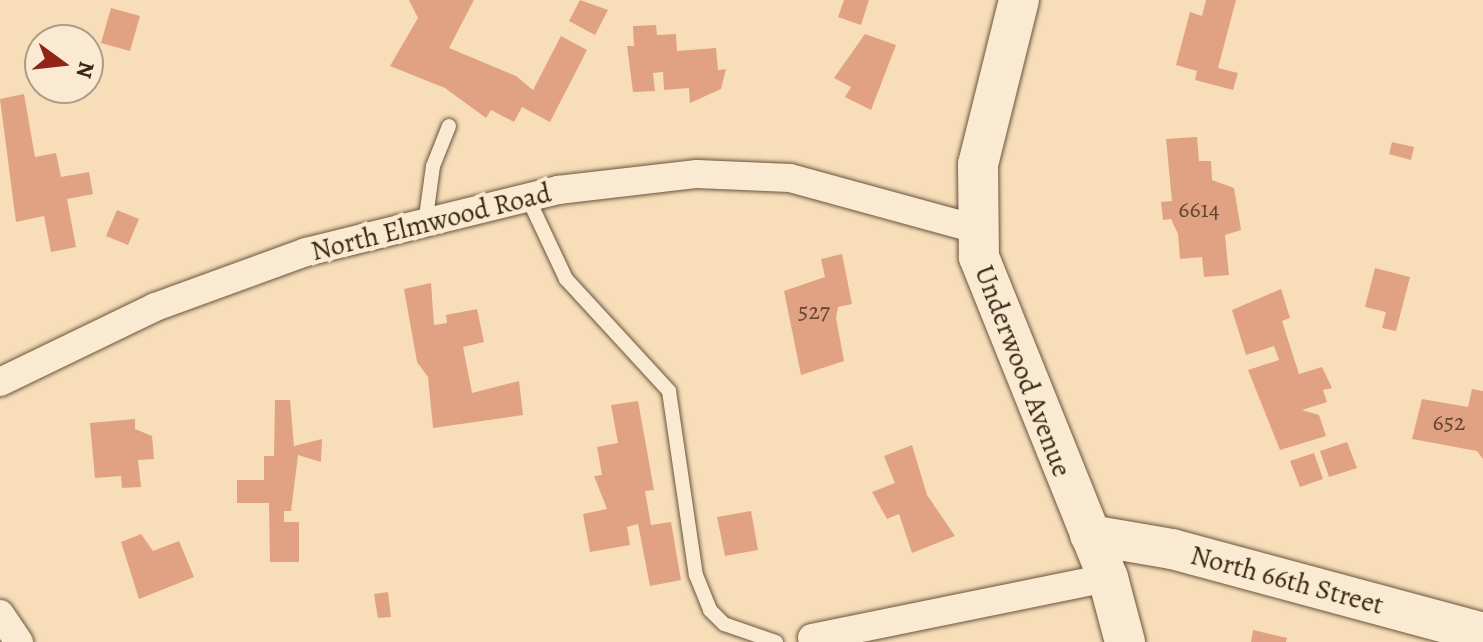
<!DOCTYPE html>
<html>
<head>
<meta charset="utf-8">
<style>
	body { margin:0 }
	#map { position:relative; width:1483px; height:642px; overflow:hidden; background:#f7deb9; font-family:Alegreya,serif }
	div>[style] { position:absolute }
	.building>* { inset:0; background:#e1a183 }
	.roads { filter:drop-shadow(0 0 2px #6a553e) drop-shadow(0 0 2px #6a553e) }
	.lane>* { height:14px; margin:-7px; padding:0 7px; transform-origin:7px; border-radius:7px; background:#faead2 }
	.street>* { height:28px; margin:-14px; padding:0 14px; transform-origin:14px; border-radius:14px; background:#faead2 }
	.secondary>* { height:40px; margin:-20px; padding:0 20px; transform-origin:20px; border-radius:20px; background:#faead2 }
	span { translate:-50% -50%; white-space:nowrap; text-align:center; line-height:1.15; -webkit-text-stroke:8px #faead2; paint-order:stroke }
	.number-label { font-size:24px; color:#644630 }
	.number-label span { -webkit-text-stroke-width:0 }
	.street-label { font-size:28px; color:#3b2715 }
	.north { position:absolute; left:24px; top:24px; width:80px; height:80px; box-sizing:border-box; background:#faead2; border:2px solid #ae9c86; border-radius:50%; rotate:105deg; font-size:22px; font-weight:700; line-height:32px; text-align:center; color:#3b2715 }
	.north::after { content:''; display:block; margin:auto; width:28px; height:36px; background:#8f2418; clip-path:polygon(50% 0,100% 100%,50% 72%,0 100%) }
</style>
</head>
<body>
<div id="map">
	<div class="building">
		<div style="clip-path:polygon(409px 0,474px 0,449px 48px,516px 76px,533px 90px,561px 36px,587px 50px,550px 122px,522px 107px,514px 122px,491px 110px,486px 118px,445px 88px,390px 66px,418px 18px)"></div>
		<div style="clip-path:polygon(580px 0,608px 10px,595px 35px,569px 21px)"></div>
		<div style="clip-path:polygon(844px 0,869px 0,861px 25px,838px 17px)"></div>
		<div style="clip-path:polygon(1206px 0,1236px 0,1218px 68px,1238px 73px,1233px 90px,1195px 80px,1197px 71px,1176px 65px,1190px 12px,1202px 16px)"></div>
		<div style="clip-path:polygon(111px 8px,140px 16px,130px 51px,101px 43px)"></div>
		<div style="clip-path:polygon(656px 25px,657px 35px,676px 34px,677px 51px,716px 48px,718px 70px,726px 69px,721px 89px,690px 103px,689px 88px,664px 90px,663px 72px,653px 73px,655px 91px,633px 92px,627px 46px,634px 46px,633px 26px)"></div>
		<div style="clip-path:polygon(865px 34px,896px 45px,871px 110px,845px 97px,851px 87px,834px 78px)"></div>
		<div style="clip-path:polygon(24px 94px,35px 157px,56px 153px,61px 177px,89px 172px,93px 194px,67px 199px,76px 247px,51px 252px,44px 216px,16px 222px,0 99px)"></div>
		<div style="clip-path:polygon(1197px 137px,1199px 161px,1211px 161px,1212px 180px,1234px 188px,1241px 230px,1225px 235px,1229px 275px,1204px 277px,1202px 257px,1180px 259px,1178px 234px,1171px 219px,1163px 220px,1161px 202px,1172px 201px,1166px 139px)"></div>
		<div style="clip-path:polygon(1392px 142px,1414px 147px,1411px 160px,1389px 154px)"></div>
		<div style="clip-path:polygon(117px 210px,139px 219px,128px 245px,106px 236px)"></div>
		<div style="clip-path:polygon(842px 254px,852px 304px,838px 307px,836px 318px,844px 361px,801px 375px,784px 291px,825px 277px,821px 259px)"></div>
		<div style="clip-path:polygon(1375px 268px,1410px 277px,1396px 331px,1382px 328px,1386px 312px,1365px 307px)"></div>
		<div style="clip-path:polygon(431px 283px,434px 325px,447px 323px,446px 315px,477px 309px,484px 342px,463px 347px,472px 393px,519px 381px,523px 415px,433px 428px,428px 377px,417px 362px,404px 289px)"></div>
		<div style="clip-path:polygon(1281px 289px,1290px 318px,1282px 321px,1299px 374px,1322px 367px,1332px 388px,1323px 390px,1327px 402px,1302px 410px,1319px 415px,1326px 436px,1280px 450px,1248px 370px,1279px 360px,1274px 346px,1246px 355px,1232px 310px)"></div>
		<div style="clip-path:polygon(1472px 389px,1483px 391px,1483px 459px,1477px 451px,1412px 439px,1422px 399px,1468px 407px)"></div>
		<div style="clip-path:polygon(275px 400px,290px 400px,294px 446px,322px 439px,321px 462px,298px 455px,291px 511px,284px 511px,284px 522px,299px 522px,299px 562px,270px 562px,269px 503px,237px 503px,237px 480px,264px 480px,264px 456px,274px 456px)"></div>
		<div style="clip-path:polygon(638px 401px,654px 490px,645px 491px,651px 525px,671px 522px,681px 580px,650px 586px,638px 524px,627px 527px,630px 545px,590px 552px,583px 514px,607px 509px,594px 476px,602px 475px,597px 447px,618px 443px,611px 405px)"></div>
		<div style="clip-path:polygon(135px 419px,135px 429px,152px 436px,154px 459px,138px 460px,141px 487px,122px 488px,121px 476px,95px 478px,90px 423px)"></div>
		<div style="clip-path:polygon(1347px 442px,1357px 468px,1329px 477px,1320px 451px)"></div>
		<div style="clip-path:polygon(912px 445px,927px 495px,955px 536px,912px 553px,899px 514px,887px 519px,872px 492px,895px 483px,884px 456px)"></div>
		<div style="clip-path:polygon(1314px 453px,1323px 479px,1300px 487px,1290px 461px)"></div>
		<div style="clip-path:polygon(751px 511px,758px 550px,725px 556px,717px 517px)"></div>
		<div style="clip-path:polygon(141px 534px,153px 551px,179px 541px,194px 577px,139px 599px,121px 542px)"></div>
		<div style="clip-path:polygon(388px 592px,391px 617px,378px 618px,374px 594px)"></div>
		<div style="clip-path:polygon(1253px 630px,1287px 638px,1286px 642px,1251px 642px)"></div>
	</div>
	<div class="roads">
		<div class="lane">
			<div style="left:527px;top:196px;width:92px;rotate:64.8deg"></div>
			<div style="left:566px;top:279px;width:152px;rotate:47.4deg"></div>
			<div style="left:669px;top:391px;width:186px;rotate:81.7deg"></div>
			<div style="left:696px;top:575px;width:38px;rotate:68deg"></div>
			<div style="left:710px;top:610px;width:20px;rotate:45deg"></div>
			<div style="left:724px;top:624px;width:55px;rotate:19.1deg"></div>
			<div style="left:426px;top:217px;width:51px;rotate:-82.2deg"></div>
			<div style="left:433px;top:166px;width:43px;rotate:-68.2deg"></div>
		</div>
		<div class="street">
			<div style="left:0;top:382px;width:172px;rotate:-25.8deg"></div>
			<div style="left:155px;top:307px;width:161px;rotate:-20deg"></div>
			<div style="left:306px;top:252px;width:260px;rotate:-13.8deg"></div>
			<div style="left:558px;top:190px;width:140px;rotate:-6.6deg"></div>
			<div style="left:697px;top:174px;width:93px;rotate:2.5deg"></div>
			<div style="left:790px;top:178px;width:193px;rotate:15.3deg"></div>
			<div style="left:0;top:614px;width:34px;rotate:56deg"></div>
			<div style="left:812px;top:638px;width:302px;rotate:-11.5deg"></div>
		</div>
		<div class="secondary">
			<div style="left:1019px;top:0;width:169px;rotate:104deg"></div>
			<div style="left:978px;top:164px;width:93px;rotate:89.4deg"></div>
			<div style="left:979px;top:257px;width:346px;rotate:68.1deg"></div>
			<div style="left:1108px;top:578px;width:66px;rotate:75.1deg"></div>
			<div style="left:1090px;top:535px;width:83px;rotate:9.7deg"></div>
			<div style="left:1172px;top:549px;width:322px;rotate:15.1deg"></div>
		</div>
	</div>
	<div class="number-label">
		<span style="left:1199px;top:210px">6614</span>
		<span style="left:814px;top:312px">527</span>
		<span style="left:1449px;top:423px">652</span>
	</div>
	<div class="street-label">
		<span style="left:431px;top:222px;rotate:-14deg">North Elmwood Road</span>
		<span style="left:1023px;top:371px;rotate:69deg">Underwood Avenue</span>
		<span style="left:1287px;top:580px;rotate:15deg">North 66th Street</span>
	</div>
	<div class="north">N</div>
</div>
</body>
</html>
